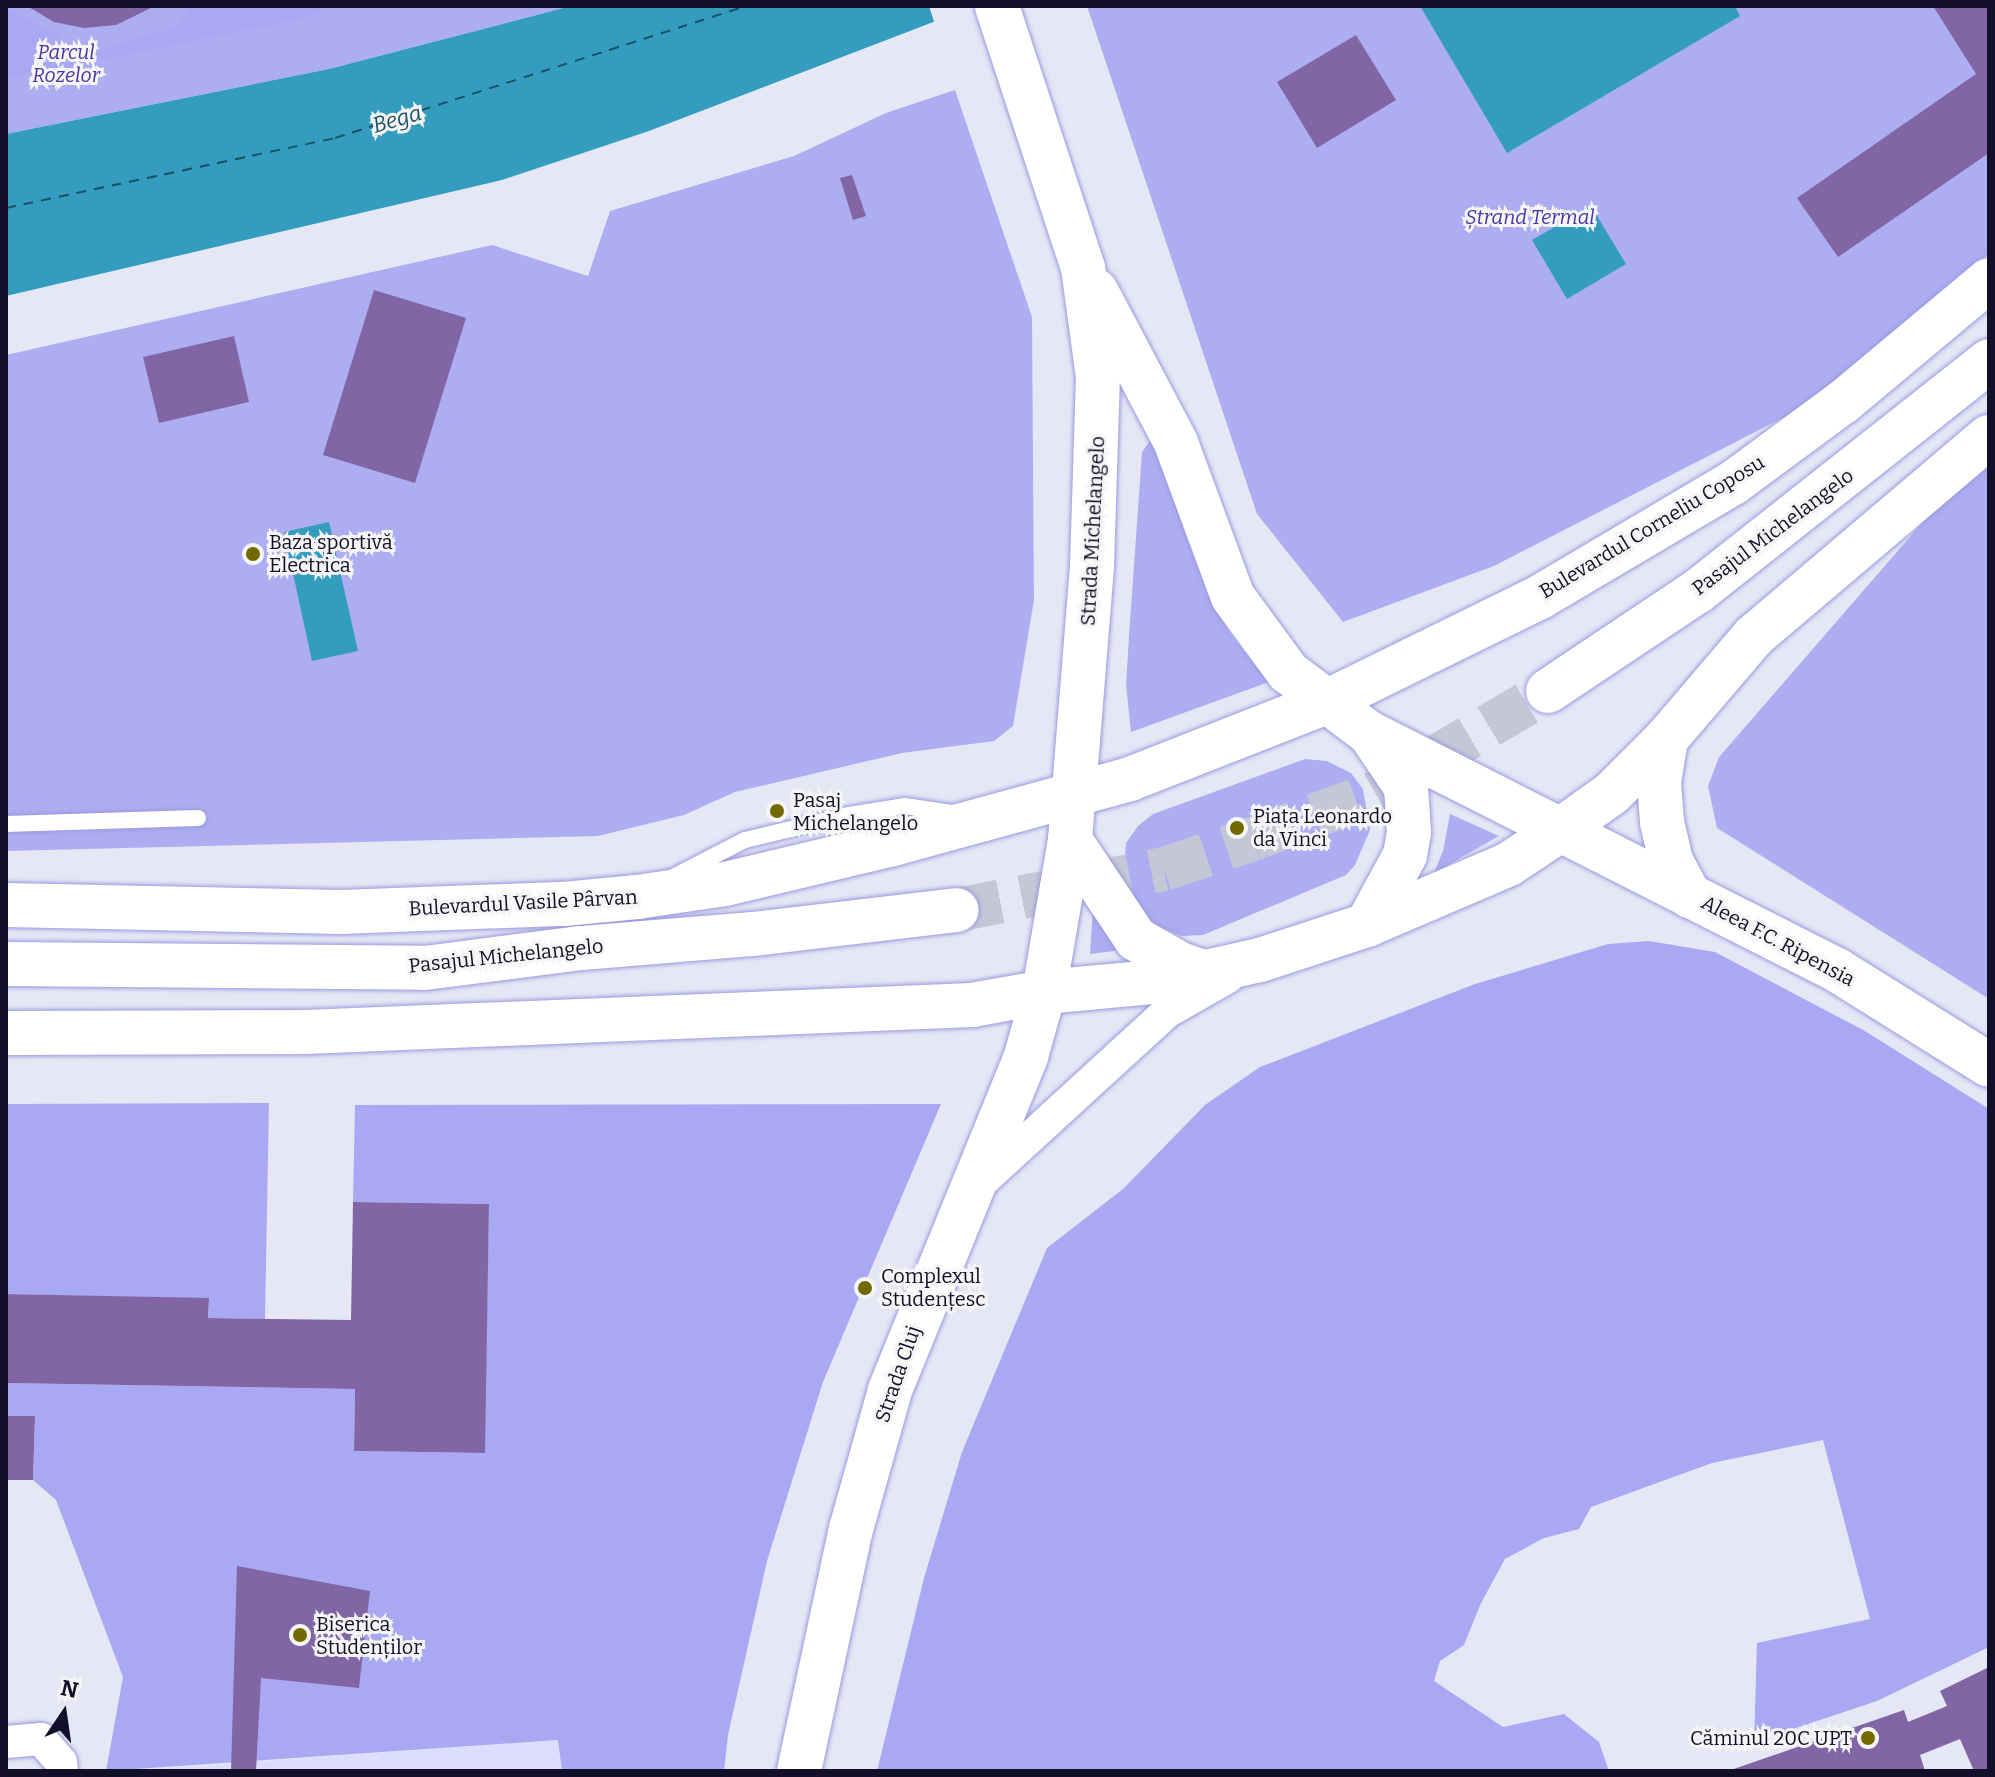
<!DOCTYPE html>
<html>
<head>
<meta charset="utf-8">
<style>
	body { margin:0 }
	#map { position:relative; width:1995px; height:1777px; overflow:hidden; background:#e6e7f5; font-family:Bitter,serif }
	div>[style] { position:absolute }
	.built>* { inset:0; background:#dddeff }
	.green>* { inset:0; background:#adaef2 }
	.forest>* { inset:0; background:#a9a9f3 }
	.water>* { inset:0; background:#349dbf }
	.pier>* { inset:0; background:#e6e7f5 }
	.ferry>* { height:2px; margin-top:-1px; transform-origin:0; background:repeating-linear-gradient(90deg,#1a5265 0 10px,transparent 0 18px) }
	.building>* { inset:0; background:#8165a4 }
	.secondary-tunnel>* { height:44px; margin-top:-22px; transform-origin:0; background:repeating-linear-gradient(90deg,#c6c7d6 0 44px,transparent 0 66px) }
	.roads { filter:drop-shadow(0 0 2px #9a9adf) drop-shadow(0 0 2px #9a9adf) }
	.service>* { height:16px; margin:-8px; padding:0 8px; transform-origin:8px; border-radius:8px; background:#fff }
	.minor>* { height:32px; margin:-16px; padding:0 16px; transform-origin:16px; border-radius:16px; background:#fff }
	.secondary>* { height:44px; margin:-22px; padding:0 22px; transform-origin:22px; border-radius:22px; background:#fff }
	.dots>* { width:22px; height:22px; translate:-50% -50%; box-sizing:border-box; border:4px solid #f5f5f5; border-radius:50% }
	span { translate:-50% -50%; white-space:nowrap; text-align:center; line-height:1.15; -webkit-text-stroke:6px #f5f5f5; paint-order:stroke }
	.park-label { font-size:20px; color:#4738a1; font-style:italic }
	.street-label { font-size:20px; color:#121029 }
	.poi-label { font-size:20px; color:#121029 }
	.left { translate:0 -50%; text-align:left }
	.right { translate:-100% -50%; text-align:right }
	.water-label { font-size:22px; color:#1a5265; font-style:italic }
	.frame { position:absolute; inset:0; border:8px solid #121029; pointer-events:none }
	.north { position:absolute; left:24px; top:1673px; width:80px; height:80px; -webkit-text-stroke:6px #f5f5f5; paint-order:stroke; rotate:13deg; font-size:22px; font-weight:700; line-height:32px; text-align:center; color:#121029 }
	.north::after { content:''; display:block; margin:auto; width:28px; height:36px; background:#121029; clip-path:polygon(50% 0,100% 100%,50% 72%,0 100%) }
</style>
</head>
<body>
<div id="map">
	<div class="built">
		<div style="clip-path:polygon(559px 1740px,562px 1771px,130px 1771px)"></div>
	</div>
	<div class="green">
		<div style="clip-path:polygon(6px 6px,571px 6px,329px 69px,6px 134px)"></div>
		<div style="clip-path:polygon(1087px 6px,1989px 6px,1989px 254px,1800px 409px,1494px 566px,1343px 622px,1257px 514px)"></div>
		<div style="clip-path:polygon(955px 90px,1032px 317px,1034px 600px,1013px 726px,994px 741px,902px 753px,735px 792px,684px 815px,598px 836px,6px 851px,6px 355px,492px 245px,588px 276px,610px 211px,794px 156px,886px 113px)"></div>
		<div style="clip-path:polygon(1150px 441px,1155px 442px,1161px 455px,1184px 530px,1210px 599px,1232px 636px,1269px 682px,1131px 732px,1126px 685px,1129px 636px,1142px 452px)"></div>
		<div style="clip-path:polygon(1989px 463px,1989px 999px,1717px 828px,1708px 786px,1719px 757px,1935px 508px)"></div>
		<div style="clip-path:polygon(1305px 759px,1327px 761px,1351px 773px,1363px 789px,1370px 830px,1355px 865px,1346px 875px,1203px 935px,1181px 936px,1148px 922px,1123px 884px,1126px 843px,1138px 826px,1153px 814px)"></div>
		<div style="clip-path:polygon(1450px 814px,1499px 836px,1434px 873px,1443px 851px)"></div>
		<div style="clip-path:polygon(1093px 907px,1122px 950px,1090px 954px)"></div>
	</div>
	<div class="forest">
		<div style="clip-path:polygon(190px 6px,329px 6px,310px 17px,6px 79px,6px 7px,88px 54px,179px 26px)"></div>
		<div style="clip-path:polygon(1649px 941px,1715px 952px,1865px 1031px,1989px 1109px,1989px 1647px,1877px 1701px,1754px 1742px,1757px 1643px,1870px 1619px,1823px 1440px,1712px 1463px,1591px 1507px,1579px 1529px,1544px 1538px,1505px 1559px,1481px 1603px,1464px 1645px,1440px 1661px,1434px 1681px,1503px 1727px,1564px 1714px,1599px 1742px,1609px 1771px,877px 1771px,924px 1578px,962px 1452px,1047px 1248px,1123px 1189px,1205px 1105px,1260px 1067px,1475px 984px,1608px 944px)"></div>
		<div style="clip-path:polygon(269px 1103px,265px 1319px,208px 1318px,209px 1299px,6px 1294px,6px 1104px)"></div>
		<div style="clip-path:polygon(941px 1104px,823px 1382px,767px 1561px,728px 1735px,724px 1771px,562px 1771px,558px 1740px,106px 1771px,123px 1677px,56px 1500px,33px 1480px,35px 1417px,6px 1416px,6px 1383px,355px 1389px,354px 1451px,484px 1453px,489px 1204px,353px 1202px,355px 1105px)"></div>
	</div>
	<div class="water">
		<div style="clip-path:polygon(571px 6px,975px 6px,649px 131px,502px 180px,6px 296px,6px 134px,329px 69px)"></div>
		<div style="clip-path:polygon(1420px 6px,1735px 6px,1740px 16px,1507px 153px)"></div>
		<div style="clip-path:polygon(1591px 206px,1626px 264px,1567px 299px,1532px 240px)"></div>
		<div style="clip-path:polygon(329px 522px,358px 651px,312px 661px,284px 532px)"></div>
	</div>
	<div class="pier">
		<div style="clip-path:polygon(929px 6px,979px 6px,935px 25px)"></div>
	</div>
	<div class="ferry">
		<div style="left:6px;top:208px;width:336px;rotate:-12deg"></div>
		<div style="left:335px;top:138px;width:431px;rotate:-17.8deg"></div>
	</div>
	<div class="building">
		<div style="clip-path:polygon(27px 6px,155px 6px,116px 25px,84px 28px,54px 22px)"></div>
		<div style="clip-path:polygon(1933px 6px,1989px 6px,1989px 153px,1838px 257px,1797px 198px,1976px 74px)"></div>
		<div style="clip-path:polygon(1356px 35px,1396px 100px,1317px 148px,1277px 82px)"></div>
		<div style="clip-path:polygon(852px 175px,866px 216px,853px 220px,840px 178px)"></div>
		<div style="clip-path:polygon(374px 290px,466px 318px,415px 483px,323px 455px)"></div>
		<div style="clip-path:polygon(234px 336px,249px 402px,159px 423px,143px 357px)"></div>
		<div style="clip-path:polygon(353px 1202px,489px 1204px,485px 1453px,354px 1451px,355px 1389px,6px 1383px,6px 1294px,209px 1298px,208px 1318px,351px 1320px)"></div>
		<div style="clip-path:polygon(6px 1416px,35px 1416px,33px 1480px,6px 1480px)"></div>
		<div style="clip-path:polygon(237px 1566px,370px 1591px,359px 1688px,261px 1678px,256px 1771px,231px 1771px)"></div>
		<div style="clip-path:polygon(1989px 1667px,1989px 1768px,1982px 1771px,1974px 1771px,1960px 1739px,1920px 1755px,1925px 1771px,1728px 1771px,1904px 1710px,1908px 1722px,1947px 1706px,1940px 1691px)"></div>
	</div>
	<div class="secondary-tunnel">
		<div style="left:957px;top:910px;width:211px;rotate:-11.2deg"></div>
		<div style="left:1164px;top:869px;width:94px;rotate:-18.6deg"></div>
		<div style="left:1253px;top:839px;width:130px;rotate:-20.7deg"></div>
		<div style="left:1375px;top:793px;width:201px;rotate:-30.5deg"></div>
	</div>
	<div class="roads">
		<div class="service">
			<div style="left:6px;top:824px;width:192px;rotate:-1.8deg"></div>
			<div style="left:673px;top:877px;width:81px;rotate:-27.2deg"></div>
			<div style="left:745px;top:840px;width:107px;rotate:-13.5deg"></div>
			<div style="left:849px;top:815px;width:57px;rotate:-9.1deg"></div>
			<div style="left:905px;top:806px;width:49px;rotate:8.3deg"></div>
		</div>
		<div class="minor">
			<div style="left:976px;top:1187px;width:259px;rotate:-42.5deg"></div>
			<div style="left:1167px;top:1012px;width:70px;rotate:-29.8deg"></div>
			<div style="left:6px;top:1742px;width:35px;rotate:-5deg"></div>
			<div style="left:41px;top:1739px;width:30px;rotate:49deg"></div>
			<div style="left:61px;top:1762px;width:9px;rotate:84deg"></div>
		</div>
		<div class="secondary">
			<div style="left:1096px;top:291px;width:172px;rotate:62.2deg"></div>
			<div style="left:1176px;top:443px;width:164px;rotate:69.7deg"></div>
			<div style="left:1233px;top:597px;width:93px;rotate:53.7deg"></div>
			<div style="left:1288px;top:672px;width:101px;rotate:37deg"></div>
			<div style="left:1369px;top:733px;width:525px;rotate:26.86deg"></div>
			<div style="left:1837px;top:970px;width:179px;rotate:32deg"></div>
			<div style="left:1548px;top:691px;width:180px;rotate:-33.7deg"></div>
			<div style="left:1698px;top:591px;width:371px;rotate:-38.3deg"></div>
			<div style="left:1666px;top:739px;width:44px;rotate:99.2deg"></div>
			<div style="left:1659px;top:782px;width:40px;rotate:85.7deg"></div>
			<div style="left:1662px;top:822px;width:40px;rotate:77deg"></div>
			<div style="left:1671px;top:861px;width:40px;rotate:62deg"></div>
			<div style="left:1070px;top:840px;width:119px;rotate:56.3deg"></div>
			<div style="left:1136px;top:939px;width:51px;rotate:29.6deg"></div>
			<div style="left:1180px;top:964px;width:28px;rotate:19deg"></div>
			<div style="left:6px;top:905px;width:335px;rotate:1.2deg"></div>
			<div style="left:341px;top:912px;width:223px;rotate:-2.1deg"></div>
			<div style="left:564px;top:904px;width:73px;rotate:-5.5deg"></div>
			<div style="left:637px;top:897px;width:89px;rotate:-8.4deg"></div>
			<div style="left:725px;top:884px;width:173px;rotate:-13.4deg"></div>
			<div style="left:893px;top:844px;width:246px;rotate:-15.3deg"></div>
			<div style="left:1130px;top:779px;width:211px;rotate:-21.4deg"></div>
			<div style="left:1326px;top:702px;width:238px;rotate:-26.1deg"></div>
			<div style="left:1540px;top:597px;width:224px;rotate:-30.6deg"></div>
			<div style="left:1733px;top:483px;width:137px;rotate:-36.4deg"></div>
			<div style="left:1843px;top:402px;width:190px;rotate:-39.9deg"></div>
			<div style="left:1367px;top:925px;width:80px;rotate:-61.5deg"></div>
			<div style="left:1405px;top:855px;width:23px;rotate:-80deg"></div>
			<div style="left:1409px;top:832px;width:45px;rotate:-93.8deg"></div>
			<div style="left:1406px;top:787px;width:59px;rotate:-124deg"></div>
			<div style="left:6px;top:964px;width:419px;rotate:0.5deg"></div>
			<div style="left:425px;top:968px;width:158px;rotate:-7.3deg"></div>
			<div style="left:582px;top:948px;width:172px;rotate:-4.7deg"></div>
			<div style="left:753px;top:934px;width:205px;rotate:-6.7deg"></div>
			<div style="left:6px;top:1033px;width:300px;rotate:-0.2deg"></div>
			<div style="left:306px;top:1032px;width:667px;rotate:-2.32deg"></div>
			<div style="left:972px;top:1005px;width:73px;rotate:-10.2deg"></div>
			<div style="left:1044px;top:992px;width:122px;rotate:-5.2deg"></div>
			<div style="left:1166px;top:981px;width:96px;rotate:-12.6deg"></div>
			<div style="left:1260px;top:960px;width:113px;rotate:-18.1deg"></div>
			<div style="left:1367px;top:925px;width:155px;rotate:-23.2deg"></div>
			<div style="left:1509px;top:864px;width:60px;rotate:-33.4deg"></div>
			<div style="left:1559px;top:831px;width:65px;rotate:-35.6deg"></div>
			<div style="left:1612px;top:793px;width:76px;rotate:-45deg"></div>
			<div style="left:1666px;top:739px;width:135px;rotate:-49.5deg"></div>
			<div style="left:1754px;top:636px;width:308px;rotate:-40.3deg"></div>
			<div style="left:799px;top:1771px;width:248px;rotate:-77.9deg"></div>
			<div style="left:851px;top:1529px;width:144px;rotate:-74.3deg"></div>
			<div style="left:890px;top:1390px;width:361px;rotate:-67.8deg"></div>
			<div style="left:1026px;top:1056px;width:66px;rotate:-74.3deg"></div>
			<div style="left:1044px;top:992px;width:154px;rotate:-80.3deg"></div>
			<div style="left:1070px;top:840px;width:275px;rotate:-85.4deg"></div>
			<div style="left:1092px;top:566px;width:189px;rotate:-88.2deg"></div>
			<div style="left:1098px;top:377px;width:110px;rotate:-97.8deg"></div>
			<div style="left:1083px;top:268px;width:276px;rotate:-108.2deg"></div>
		</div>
	</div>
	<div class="dots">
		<div style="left:253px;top:554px;background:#726900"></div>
		<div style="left:777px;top:811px;background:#726900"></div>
		<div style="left:1237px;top:828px;background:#726900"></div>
		<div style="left:865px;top:1288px;background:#726900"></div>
		<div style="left:300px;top:1635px;background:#726900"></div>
		<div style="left:1868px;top:1738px;background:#726900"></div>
	</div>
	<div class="park-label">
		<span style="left:66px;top:64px">Parcul<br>Rozelor</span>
		<span style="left:1530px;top:217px">Ștrand Termal</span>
	</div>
	<div class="street-label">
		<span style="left:1652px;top:527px;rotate:-31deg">Bulevardul Corneliu Coposu</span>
		<span style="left:1093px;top:531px;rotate:-87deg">Strada Michelangelo</span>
		<span style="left:1773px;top:532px;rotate:-37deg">Pasajul Michelangelo</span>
		<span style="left:523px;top:903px;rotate:-3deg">Bulevardul Vasile Pârvan</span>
		<span style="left:1778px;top:941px;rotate:28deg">Aleea F.C. Ripensia</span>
		<span style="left:506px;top:956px;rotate:-6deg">Pasajul Michelangelo</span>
		<span style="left:898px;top:1374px;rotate:-71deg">Strada Cluj</span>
	</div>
	<div class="poi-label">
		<span class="left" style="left:269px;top:554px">Baza sportivă<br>Electrica</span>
		<span class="left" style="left:793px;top:812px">Pasaj<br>Michelangelo</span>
		<span class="left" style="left:1253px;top:828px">Piața Leonardo<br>da Vinci</span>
		<span class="left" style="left:881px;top:1288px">Complexul<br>Studențesc</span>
		<span class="left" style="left:316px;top:1636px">Biserica<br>Studenților</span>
		<span class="right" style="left:1852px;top:1738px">Căminul 20C UPT</span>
	</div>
	<div class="water-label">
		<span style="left:397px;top:119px;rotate:-16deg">Bega</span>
	</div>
	<div class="frame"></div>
	<div class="north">N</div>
</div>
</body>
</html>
